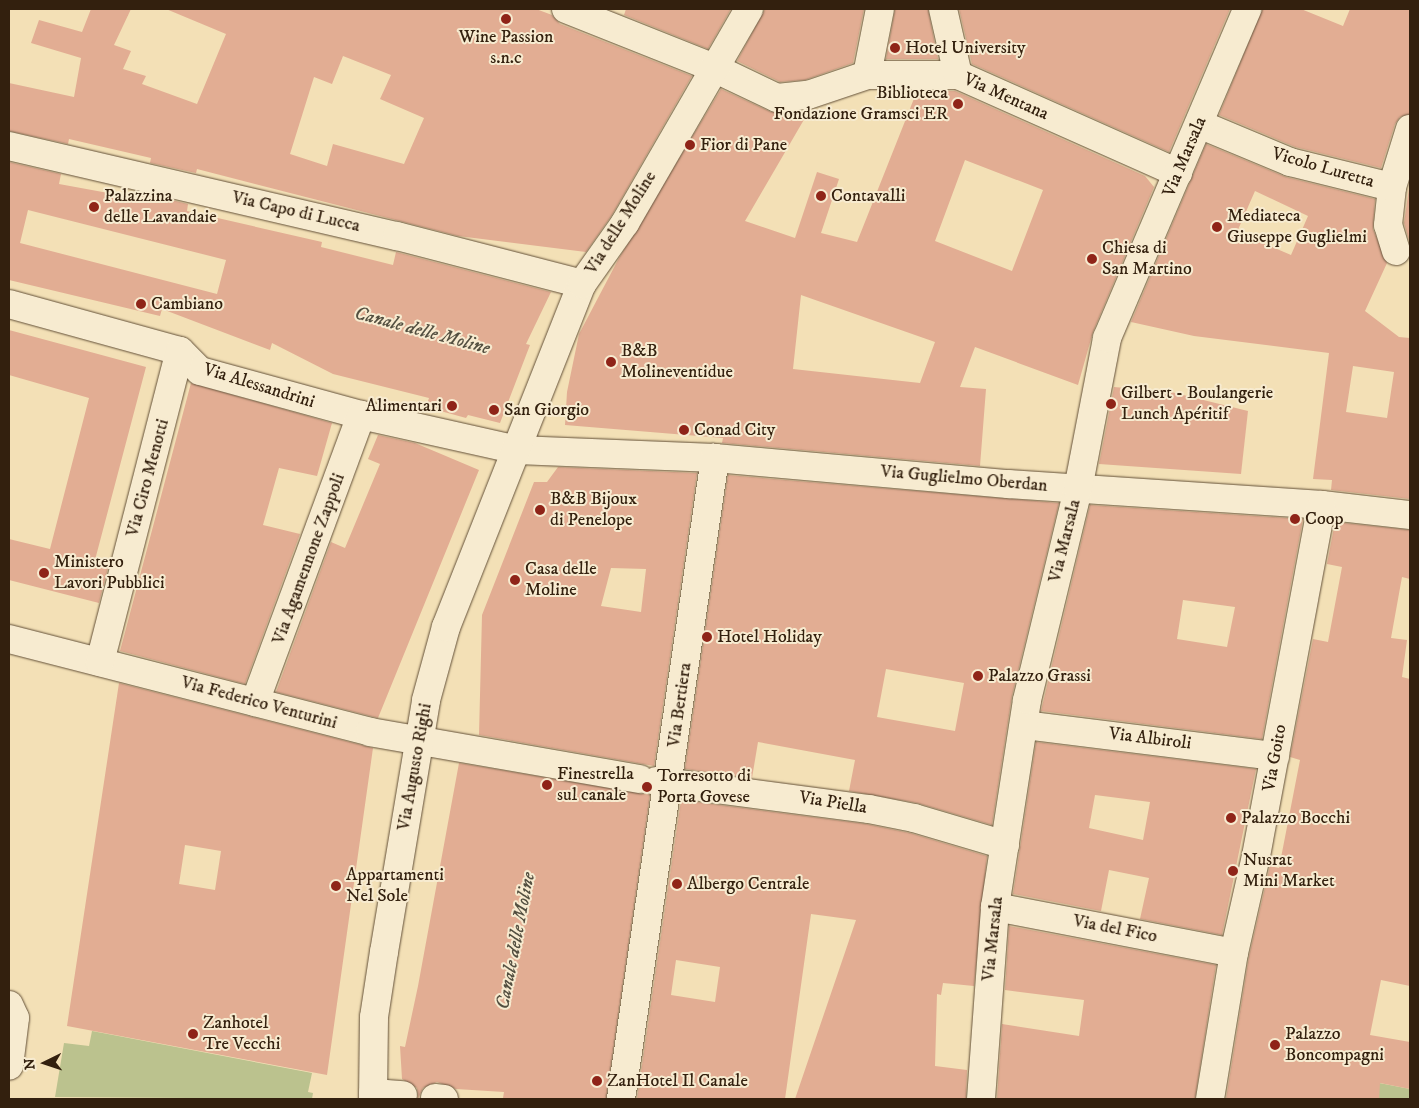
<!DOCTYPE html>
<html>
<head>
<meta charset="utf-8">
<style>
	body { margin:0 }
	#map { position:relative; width:1419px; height:1108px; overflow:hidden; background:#f3e0b6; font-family:"IM FELL DW Pica",serif }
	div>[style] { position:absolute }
	.green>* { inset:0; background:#bbc28e }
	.building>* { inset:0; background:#e2ad93 }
	.roads { filter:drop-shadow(0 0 1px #635038) drop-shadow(0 0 1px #635038) }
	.minor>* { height:28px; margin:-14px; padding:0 14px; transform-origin:14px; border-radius:14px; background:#f7ebd0 }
	.dots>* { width:14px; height:14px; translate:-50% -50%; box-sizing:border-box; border:2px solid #f7ebd0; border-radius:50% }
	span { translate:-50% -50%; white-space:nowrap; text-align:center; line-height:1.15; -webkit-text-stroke:4px #f7ebd0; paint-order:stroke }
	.poi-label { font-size:18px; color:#33200e }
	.left { translate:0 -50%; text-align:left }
	.right { translate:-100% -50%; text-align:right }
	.street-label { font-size:18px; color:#33200e }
	.water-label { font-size:19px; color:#534f40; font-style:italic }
	.frame { position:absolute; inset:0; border:10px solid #33200e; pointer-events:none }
	.north { position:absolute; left:20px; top:1038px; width:50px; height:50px; -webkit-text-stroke:4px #f7ebd0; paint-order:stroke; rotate:266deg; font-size:14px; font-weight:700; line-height:20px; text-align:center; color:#33200e }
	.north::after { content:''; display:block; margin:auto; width:18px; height:22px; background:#33200e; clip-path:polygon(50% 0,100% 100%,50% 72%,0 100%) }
</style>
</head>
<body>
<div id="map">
	<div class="green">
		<div style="clip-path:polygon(92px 1031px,312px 1073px,308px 1092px,313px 1093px,312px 1099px,55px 1097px,64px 1043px,89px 1046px)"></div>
		<div style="clip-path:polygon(1338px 1075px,1410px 1089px,1410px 1099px,1333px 1099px)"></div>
	</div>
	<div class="building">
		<div style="clip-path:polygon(evenodd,91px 9px,131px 9px,114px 45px,131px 51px,123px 69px,146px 76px,142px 84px,197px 104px,226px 34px,166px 9px,536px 9px,552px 15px,560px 24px,692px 76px,612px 215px,586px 252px,458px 236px,197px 169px,196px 173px,150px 163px,151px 158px,69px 139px,68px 144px,9px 131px,9px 83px,74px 97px,81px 58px,31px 43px,39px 20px,82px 32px,91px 9px,343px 56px,391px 75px,380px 99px,424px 118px,404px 164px,333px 144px,327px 166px,290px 154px,314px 77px,332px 84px,343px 56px)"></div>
		<div style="clip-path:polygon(626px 9px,731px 9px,708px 49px,624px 15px)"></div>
		<div style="clip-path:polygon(765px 9px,864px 9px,853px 63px,805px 80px,780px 82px,737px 61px)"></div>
		<div style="clip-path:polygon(895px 9px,928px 9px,938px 59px,886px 59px)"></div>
		<div style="clip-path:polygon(959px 9px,1230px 9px,1169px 152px,972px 64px)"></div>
		<div style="clip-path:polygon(1262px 9px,1301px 9px,1343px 26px,1350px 9px,1410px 9px,1410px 114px,1400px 117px,1395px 124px,1381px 168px,1295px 147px,1219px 115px)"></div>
		<div style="clip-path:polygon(evenodd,721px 89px,771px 112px,809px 111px,745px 221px,795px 238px,817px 172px,839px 179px,821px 233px,857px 242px,917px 91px,955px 91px,1145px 176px,1154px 187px,1093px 332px,1078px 385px,975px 347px,960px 387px,986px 389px,980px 466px,722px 443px,723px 438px,565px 425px,567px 392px,579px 334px,619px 258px,721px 89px,965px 160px,1043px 190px,1012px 271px,935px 241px,965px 160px,721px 89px,801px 295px,935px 342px,920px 383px,793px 369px,801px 295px)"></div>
		<div style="clip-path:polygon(evenodd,1206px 144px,1286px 177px,1375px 199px,1373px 229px,1387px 263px,1365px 311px,1399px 337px,1410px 338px,1410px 499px,1331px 490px,1332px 480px,1313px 479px,1329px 353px,1194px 336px,1131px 322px,1206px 144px,1255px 191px,1308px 216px,1291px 255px,1237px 232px,1255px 191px,1206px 144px,1353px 366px,1394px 372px,1387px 418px,1346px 412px,1353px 366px)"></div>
		<div style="clip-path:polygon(evenodd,9px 162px,61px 174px,59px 184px,141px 199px,142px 193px,188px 204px,187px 211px,322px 242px,321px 247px,393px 265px,396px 252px,551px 292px,526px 344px,530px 345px,500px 423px,468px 415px,466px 418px,426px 407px,429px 398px,333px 374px,272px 343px,270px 350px,162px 309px,160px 316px,9px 280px,9px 162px,28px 210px,226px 260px,217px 294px,20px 243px,28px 210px)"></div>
		<div style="clip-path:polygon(1410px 181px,1410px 244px,1404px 223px)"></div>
		<div style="clip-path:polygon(9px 330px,146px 367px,95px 560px,109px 564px,99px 603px,9px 580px,9px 539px,50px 549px,89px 398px,9px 375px)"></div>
		<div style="clip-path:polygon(191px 383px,332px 423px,317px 476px,279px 468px,263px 525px,300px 534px,245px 684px,120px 651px)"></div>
		<div style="clip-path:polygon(1114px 387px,1171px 392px,1248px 411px,1241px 474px,1099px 464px)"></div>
		<div style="clip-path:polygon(378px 435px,415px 443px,479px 470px,378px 718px,276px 692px,331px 542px,345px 548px,380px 464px,368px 459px)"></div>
		<div style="clip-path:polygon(evenodd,558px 467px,697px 473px,654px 766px,479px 735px,482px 615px,534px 482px,547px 482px,558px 467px,611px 568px,646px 569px,641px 612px,601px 606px,611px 568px)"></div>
		<div style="clip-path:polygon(evenodd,728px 475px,1059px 503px,1012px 696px,992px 825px,917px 803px,849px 791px,855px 760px,758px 742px,752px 778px,685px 769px,728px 475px,886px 669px,964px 683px,955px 731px,877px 717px,886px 669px)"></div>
		<div style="clip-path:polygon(evenodd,1090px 505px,1303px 519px,1262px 739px,1041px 711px,1090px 505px,1183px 600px,1235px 607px,1227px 647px,1177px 639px,1183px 600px)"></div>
		<div style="clip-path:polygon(1335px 522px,1410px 530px,1410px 579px,1402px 577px,1391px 638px,1407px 640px,1402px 677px,1410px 679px,1410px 986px,1381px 980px,1370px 1035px,1410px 1042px,1410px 1089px,1380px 1083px,1379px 1099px,1226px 1099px,1249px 956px,1270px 866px,1279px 868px,1300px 760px,1290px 757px,1313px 639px,1328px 642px,1342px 567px,1327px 564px)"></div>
		<div style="clip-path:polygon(evenodd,119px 683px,373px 748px,327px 1075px,67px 1026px,119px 683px,185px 845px,221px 851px,215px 890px,179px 884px,185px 845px)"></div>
		<div style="clip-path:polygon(evenodd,1036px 742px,1256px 769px,1222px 935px,1140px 919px,1149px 878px,1109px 870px,1101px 911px,1013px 894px,1036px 742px,1095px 795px,1150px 802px,1143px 840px,1089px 828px,1095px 795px)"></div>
		<div style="clip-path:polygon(459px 763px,650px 795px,606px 1099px,503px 1098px,504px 1092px,456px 1089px,437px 1082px,423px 1088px,418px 1099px,417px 1088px,402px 1079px,400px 1046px,405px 1047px,418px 986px)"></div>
		<div style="clip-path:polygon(evenodd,681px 800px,866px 824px,910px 833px,987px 856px,974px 986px,943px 983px,941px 995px,937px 994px,935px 1066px,967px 1070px,966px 1099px,795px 1099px,856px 920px,811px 914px,785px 1099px,637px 1099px,681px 800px,676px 960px,720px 967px,715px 1002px,671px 995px,676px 960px)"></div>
		<div style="clip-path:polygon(1009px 926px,1216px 965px,1195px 1099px,997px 1099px,1002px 1024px,1079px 1036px,1084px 1000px,1005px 990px)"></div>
	</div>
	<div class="roads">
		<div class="minor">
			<div style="left:566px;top:9px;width:159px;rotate:21.7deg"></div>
			<div style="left:714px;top:68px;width:70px;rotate:25.5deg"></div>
			<div style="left:777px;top:98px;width:31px;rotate:-6deg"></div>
			<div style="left:808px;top:95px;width:62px;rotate:-18.7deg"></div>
			<div style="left:867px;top:75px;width:91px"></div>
			<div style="left:958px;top:75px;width:241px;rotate:24deg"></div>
			<div style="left:943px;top:9px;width:68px;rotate:77.2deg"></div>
			<div style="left:867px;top:75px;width:67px;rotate:-78.9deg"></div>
			<div style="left:1199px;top:124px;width:99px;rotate:22.7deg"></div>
			<div style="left:1290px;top:162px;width:105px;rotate:13.8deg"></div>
			<div style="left:9px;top:146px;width:398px;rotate:13.1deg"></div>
			<div style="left:397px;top:236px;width:191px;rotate:14.5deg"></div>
			<div style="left:1396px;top:251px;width:27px;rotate:-107deg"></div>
			<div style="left:1388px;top:225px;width:38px;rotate:-84deg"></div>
			<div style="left:1392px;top:187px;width:61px;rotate:-72.8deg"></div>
			<div style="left:9px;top:304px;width:177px;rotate:15.4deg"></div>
			<div style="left:180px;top:351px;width:28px;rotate:45deg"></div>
			<div style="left:200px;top:371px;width:167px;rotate:15.3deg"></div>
			<div style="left:361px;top:415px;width:160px;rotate:12.6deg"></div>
			<div style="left:517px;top:450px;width:198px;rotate:2.3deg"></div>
			<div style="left:715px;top:458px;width:294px;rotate:5.1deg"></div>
			<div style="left:1008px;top:484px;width:315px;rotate:3.8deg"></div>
			<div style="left:1322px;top:505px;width:89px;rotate:6.5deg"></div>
			<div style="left:9px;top:639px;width:373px;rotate:14.4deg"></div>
			<div style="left:370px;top:732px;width:274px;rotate:9.9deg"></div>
			<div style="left:100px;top:662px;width:321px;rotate:-75.6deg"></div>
			<div style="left:255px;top:702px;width:306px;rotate:-69.7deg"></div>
			<div style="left:1025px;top:725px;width:252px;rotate:7.1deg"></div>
			<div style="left:656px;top:781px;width:215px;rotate:7.5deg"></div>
			<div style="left:869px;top:809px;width:46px;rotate:11.3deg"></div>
			<div style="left:914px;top:818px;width:95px;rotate:16.5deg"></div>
			<div style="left:995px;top:907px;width:243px;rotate:10.9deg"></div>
			<div style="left:9px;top:1005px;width:14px;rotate:65deg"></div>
			<div style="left:15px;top:1018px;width:48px;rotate:97.1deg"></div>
			<div style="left:373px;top:1093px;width:30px;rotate:4deg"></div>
			<div style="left:435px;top:1098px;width:9px;rotate:6deg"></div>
			<div style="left:373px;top:1099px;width:82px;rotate:-89.3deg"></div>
			<div style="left:374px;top:1017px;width:66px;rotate:-81.3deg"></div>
			<div style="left:384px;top:952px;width:255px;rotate:-80.5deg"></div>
			<div style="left:426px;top:700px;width:76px;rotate:-74.7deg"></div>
			<div style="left:446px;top:627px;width:369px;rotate:-68.4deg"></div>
			<div style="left:582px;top:284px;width:75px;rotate:-54.8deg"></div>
			<div style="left:625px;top:223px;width:247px;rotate:-59.9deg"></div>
			<div style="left:621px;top:1099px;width:648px;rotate:-81.66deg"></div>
			<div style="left:981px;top:1099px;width:193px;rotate:-85.8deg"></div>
			<div style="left:995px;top:907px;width:209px;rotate:-81.2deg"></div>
			<div style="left:1027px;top:700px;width:217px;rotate:-76.4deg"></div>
			<div style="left:1078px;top:489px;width:154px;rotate:-79.1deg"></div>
			<div style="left:1107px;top:338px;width:358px;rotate:-66.9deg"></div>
			<div style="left:1210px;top:1099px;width:148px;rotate:-80.7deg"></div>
			<div style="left:1234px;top:953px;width:99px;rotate:-77.2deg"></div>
			<div style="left:1256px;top:856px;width:357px;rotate:-79.4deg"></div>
		</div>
	</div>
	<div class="dots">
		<div style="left:506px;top:19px;background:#8f2418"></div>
		<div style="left:895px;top:48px;background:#8f2418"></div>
		<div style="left:958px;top:104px;background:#8f2418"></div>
		<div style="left:690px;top:145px;background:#8f2418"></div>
		<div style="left:821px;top:196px;background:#8f2418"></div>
		<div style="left:94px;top:207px;background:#8f2418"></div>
		<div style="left:1217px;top:227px;background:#8f2418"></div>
		<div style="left:1092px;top:259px;background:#8f2418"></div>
		<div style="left:141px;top:304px;background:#8f2418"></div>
		<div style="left:611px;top:362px;background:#8f2418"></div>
		<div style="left:1111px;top:404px;background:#8f2418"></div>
		<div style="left:452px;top:406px;background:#8f2418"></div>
		<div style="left:494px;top:410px;background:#8f2418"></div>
		<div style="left:684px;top:430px;background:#8f2418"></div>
		<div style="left:540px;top:510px;background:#8f2418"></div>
		<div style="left:1295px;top:519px;background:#8f2418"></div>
		<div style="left:44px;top:573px;background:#8f2418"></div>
		<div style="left:515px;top:580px;background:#8f2418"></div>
		<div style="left:707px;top:637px;background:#8f2418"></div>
		<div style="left:978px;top:676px;background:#8f2418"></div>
		<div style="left:547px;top:785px;background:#8f2418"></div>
		<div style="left:647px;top:787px;background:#8f2418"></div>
		<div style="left:1231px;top:818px;background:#8f2418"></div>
		<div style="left:1233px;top:871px;background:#8f2418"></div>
		<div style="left:677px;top:884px;background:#8f2418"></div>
		<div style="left:336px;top:886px;background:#8f2418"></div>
		<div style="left:193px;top:1034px;background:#8f2418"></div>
		<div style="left:1275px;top:1045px;background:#8f2418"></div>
		<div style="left:597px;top:1081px;background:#8f2418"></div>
	</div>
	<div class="poi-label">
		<span style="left:506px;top:48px">Wine Passion<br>s.n.c</span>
		<span class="left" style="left:905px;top:48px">Hotel University</span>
		<span class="right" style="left:948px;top:104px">Biblioteca<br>Fondazione Gramsci ER</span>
		<span class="left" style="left:700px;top:145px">Fior di Pane</span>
		<span class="left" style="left:831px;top:196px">Contavalli</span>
		<span class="left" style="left:104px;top:207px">Palazzina<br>delle Lavandaie</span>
		<span class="left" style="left:1227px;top:227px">Mediateca<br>Giuseppe Guglielmi</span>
		<span class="left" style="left:1102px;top:259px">Chiesa di<br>San Martino</span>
		<span class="left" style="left:151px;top:304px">Cambiano</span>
		<span class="left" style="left:621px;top:362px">B&amp;B<br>Molineventidue</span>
		<span class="left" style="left:1121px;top:404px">Gilbert - Boulangerie<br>Lunch Apéritif</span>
		<span class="right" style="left:442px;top:406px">Alimentari</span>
		<span class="left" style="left:504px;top:410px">San Giorgio</span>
		<span class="left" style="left:694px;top:430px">Conad City</span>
		<span class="left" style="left:550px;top:510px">B&amp;B Bijoux<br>di Penelope</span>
		<span class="left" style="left:1305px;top:519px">Coop</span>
		<span class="left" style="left:54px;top:573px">Ministero<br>Lavori Pubblici</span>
		<span class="left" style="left:525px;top:580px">Casa delle<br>Moline</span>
		<span class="left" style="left:717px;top:637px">Hotel Holiday</span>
		<span class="left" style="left:988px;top:676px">Palazzo Grassi</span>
		<span class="left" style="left:557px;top:785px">Finestrella<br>sul canale</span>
		<span class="left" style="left:657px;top:787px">Torresotto di<br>Porta Govese</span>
		<span class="left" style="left:1241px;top:818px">Palazzo Bocchi</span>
		<span class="left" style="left:1243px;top:871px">Nusrat<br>Mini Market</span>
		<span class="left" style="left:346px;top:886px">Appartamenti<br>Nel Sole</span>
		<span class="left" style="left:687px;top:884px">Albergo Centrale</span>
		<span class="left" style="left:203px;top:1034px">Zanhotel<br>Tre Vecchi</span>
		<span class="left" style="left:1285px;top:1045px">Palazzo<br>Boncompagni</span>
		<span class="left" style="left:607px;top:1081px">ZanHotel Il Canale</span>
	</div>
	<div class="street-label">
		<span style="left:1006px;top:97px;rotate:24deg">Via Mentana</span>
		<span style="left:1185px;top:157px;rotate:-67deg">Via Marsala</span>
		<span style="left:1323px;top:168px;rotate:16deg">Vicolo Luretta</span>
		<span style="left:296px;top:212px;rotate:13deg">Via Capo di Lucca</span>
		<span style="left:621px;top:223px;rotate:-58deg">Via delle Moline</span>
		<span style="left:259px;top:386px;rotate:17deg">Via Alessandrini</span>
		<span style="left:148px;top:478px;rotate:-75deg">Via Ciro Menotti</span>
		<span style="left:964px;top:479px;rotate:5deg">Via Guglielmo Oberdan</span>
		<span style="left:1065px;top:541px;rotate:-76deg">Via Marsala</span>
		<span style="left:309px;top:559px;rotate:-70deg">Via Agamennone Zappoli</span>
		<span style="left:259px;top:703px;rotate:15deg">Via Federico Venturini</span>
		<span style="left:680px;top:705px;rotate:-82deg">Via Bertiera</span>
		<span style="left:1150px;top:739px;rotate:7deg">Via Albiroli</span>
		<span style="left:1275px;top:758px;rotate:-80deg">Via Goito</span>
		<span style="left:415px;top:767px;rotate:-80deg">Via Augusto Righi</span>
		<span style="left:833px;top:803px;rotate:9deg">Via Piella</span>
		<span style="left:1115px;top:929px;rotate:11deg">Via del Fico</span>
		<span style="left:993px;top:939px;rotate:-84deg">Via Marsala</span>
	</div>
	<div class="water-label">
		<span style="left:422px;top:331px;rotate:15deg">Canale delle Moline</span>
		<span style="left:516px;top:941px;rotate:-79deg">Canale delle Moline</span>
	</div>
	<div class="frame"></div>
	<div class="north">N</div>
</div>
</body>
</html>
